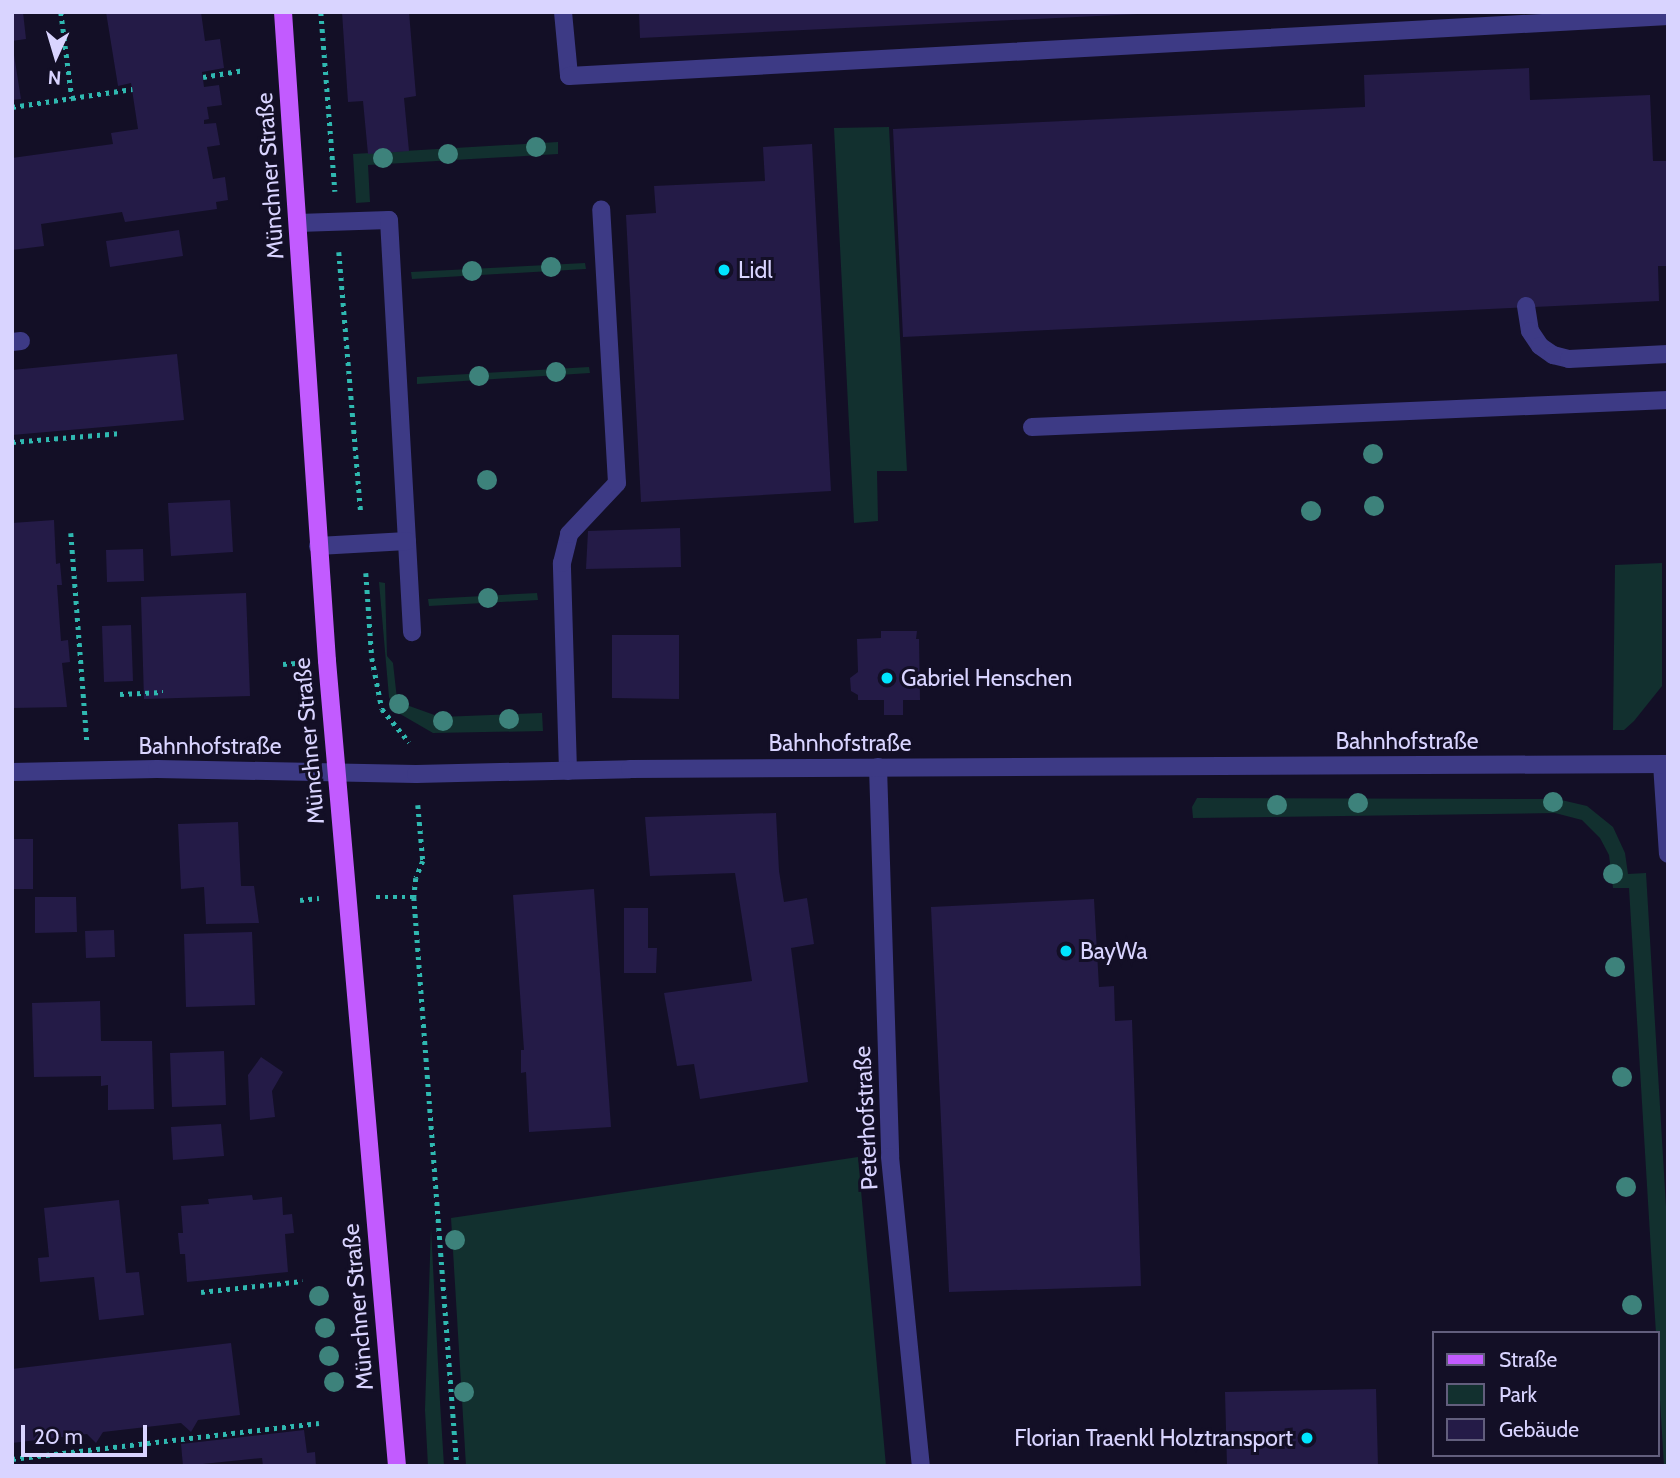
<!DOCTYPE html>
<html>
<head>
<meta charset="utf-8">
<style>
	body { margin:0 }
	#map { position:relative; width:1680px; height:1478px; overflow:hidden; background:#130f26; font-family:Cabin,sans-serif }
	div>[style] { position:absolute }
	.green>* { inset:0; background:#12302f }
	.building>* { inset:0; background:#241b47 }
	.path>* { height:4.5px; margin-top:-2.25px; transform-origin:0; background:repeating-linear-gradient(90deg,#2fb8b0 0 3.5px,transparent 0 8.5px) }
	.service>* { height:18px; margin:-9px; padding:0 9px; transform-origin:9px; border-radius:9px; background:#3d3a85 }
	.minor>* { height:18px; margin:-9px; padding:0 9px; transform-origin:9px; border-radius:9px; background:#3d3a85 }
	.primary>* { height:18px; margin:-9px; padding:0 9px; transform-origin:9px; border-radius:9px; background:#c25bff }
	.trees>* { width:20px; height:20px; margin:-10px; border-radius:50%; background:#3d827b }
	.dots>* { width:19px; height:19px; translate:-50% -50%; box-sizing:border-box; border:4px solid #130f26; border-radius:50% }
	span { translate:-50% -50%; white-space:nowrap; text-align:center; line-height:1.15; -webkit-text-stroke:6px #130f26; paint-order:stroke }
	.street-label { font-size:23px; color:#d9d4ff }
	.poi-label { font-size:23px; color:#d9d4ff }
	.left { translate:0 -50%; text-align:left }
	.right { translate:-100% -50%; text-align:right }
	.frame { position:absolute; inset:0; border:14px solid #d9d4ff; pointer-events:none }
	.legend { position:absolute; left:1432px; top:1331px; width:228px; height:126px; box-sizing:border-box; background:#130f26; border:2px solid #625e7d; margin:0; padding:9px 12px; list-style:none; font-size:21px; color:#d9d4ff }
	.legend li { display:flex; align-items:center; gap:14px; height:35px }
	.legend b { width:35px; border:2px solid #625e7d }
	.north { position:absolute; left:21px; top:21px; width:70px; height:70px; -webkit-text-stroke:5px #130f26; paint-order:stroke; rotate:184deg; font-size:19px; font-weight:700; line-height:28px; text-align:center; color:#d9d4ff }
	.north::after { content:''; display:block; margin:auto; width:24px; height:32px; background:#d9d4ff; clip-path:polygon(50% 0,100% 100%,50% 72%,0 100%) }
	.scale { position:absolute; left:21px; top:1425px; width:126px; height:32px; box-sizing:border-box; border:4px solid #d9d4ff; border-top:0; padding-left:9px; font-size:21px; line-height:24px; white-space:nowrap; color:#d9d4ff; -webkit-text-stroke:5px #130f26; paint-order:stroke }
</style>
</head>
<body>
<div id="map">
	<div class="green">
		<div style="clip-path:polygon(889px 127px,907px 471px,877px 471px,878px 521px,854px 523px,834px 128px)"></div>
		<div style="clip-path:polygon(558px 142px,558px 154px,368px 165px,370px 202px,356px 203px,353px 154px)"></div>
		<div style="clip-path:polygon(585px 263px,586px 269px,412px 279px,411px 272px)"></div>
		<div style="clip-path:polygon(589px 367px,590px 373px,417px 384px,417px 377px)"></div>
		<div style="clip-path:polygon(1662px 563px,1662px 686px,1634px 721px,1624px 730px,1613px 730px,1615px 565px)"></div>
		<div style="clip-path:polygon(379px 582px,385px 583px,387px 656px,393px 663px,397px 699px,401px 703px,440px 717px,542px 713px,543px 731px,433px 733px,395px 711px,389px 697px)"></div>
		<div style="clip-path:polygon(537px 593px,538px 600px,429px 606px,428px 599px)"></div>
		<div style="clip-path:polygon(1197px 798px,1557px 799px,1587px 806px,1613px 827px,1625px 853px,1628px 874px,1646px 873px,1668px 1240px,1668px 1466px,1664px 1466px,1629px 888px,1613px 888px,1609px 855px,1600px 838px,1582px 820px,1555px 813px,1193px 818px,1192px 807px)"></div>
		<div style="clip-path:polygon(858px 1157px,886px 1466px,466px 1466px,451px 1218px)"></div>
		<div style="clip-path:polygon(431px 1228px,440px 1402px,444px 1466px,428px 1466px,425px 1410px)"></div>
	</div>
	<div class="building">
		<div style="clip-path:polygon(12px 12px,23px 12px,26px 39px,12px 41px)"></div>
		<div style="clip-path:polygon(106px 12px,201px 12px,205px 41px,220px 39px,224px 68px,202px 72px,204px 87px,219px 85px,222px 105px,207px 107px,209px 119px,204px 120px,204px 124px,216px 123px,220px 145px,207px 147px,213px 179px,225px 177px,228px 200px,216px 202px,217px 209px,125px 222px,122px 212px,41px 224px,44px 246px,12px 250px,12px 158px,113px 144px,111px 133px,138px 129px,131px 83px,118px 86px)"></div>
		<div style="clip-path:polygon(342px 12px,409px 12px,416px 96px,404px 98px,409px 151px,368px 154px,363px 101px,348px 102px)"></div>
		<div style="clip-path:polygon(639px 12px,1138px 12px,1138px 14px,640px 38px)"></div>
		<div style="clip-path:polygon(14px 55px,21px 99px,12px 100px,12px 56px)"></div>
		<div style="clip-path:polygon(1529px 68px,1530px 100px,1650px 95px,1653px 161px,1668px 161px,1668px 266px,1658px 266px,1659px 301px,903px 337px,893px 129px,1365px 107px,1364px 75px)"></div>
		<div style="clip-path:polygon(812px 144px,831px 491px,641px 502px,626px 215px,656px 213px,654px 186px,765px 181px,763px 147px)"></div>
		<div style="clip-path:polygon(179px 230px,183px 256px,110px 267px,106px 241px)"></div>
		<div style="clip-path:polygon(177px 354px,184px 420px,12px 435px,12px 370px)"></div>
		<div style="clip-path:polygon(230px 500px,233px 552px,171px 556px,168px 503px)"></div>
		<div style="clip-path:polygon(54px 520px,56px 564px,60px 563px,62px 585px,57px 585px,61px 641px,68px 640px,70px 662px,62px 663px,67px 707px,12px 708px,12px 523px)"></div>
		<div style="clip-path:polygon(680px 528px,681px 567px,586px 569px,588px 531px)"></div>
		<div style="clip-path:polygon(143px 549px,144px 581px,107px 582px,106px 550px)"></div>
		<div style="clip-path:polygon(246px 593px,250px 696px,144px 699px,141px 597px)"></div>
		<div style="clip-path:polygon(131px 625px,133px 681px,104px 682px,102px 626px)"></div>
		<div style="clip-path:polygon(881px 631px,917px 631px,916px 639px,919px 639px,920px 700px,903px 700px,903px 715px,884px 715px,884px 700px,858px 700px,858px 695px,851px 691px,850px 678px,858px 672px,857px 639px,881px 638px)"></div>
		<div style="clip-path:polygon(612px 635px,679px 635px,679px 699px,612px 698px)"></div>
		<div style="clip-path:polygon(776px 813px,779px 871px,784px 902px,807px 898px,814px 944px,791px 948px,808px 1082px,700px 1099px,694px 1064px,677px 1066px,664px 993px,752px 981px,735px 873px,650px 876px,645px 817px)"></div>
		<div style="clip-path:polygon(238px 822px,241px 886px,254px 886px,259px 923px,206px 924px,204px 887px,181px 889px,178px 824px)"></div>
		<div style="clip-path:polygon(12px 839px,33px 839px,33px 889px,12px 889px)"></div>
		<div style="clip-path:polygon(594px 889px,611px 1127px,529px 1132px,526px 1072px,521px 1073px,521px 1050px,524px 1050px,513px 895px)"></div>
		<div style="clip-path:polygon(35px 897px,76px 897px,77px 932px,35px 933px)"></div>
		<div style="clip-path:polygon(1094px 899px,1099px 987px,1114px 986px,1115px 1021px,1132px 1020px,1141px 1286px,949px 1292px,931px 907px)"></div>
		<div style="clip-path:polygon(624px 908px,648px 908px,648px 948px,657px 948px,656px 973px,624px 973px)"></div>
		<div style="clip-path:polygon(114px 930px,115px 957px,86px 958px,85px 931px)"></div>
		<div style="clip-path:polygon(252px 932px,255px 1005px,186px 1007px,184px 934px)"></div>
		<div style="clip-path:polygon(100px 1001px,101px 1041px,152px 1041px,154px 1109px,108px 1110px,108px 1085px,101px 1086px,101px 1076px,34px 1077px,32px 1003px)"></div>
		<div style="clip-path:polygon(224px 1051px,226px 1105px,172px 1107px,170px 1053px)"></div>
		<div style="clip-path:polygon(261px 1057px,283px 1072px,272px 1091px,275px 1117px,250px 1120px,248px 1075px)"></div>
		<div style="clip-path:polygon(221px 1124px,224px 1156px,173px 1160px,171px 1127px)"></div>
		<div style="clip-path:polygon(252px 1195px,253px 1200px,282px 1197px,283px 1215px,292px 1214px,294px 1233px,285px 1234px,288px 1272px,187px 1282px,185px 1254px,180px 1254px,178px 1233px,183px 1233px,181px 1206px,209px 1204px,208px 1199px)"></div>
		<div style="clip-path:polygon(119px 1200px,126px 1273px,139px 1272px,144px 1315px,99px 1320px,94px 1277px,40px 1282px,38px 1258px,49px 1257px,44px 1208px)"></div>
		<div style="clip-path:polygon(231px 1343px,240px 1415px,198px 1420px,191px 1432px,181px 1423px,103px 1432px,96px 1443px,87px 1434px,12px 1443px,12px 1369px)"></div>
		<div style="clip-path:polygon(1376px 1389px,1378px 1466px,1227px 1466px,1225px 1392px)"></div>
		<div style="clip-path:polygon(304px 1430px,307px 1453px,315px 1452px,316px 1466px,263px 1466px,262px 1458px,183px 1466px,181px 1444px)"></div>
	</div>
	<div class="path">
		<div style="left:61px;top:12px;width:87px;rotate:82.7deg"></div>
		<div style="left:72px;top:98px;width:61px;rotate:-8.5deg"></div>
		<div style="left:321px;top:12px;width:180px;rotate:85.5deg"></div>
		<div style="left:203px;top:77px;width:42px;rotate:-9.7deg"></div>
		<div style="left:12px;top:107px;width:61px;rotate:-8.5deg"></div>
		<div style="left:339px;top:252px;width:261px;rotate:85.2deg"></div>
		<div style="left:12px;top:442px;width:110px;rotate:-4.7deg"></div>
		<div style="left:71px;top:533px;width:210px;rotate:85.6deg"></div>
		<div style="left:366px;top:573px;width:85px;rotate:86deg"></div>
		<div style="left:372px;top:658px;width:52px;rotate:78.9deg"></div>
		<div style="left:382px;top:709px;width:43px;rotate:50.7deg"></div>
		<div style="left:283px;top:664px;width:13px;rotate:-4deg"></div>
		<div style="left:120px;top:694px;width:43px;rotate:-2.7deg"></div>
		<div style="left:418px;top:805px;width:56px;rotate:84.9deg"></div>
		<div style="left:423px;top:861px;width:18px;rotate:112deg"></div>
		<div style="left:416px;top:878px;width:19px;rotate:96deg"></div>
		<div style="left:414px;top:897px;width:571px;rotate:85.68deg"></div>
		<div style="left:376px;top:897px;width:38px"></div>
		<div style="left:300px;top:900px;width:19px;rotate:-6deg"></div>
		<div style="left:201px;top:1292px;width:102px;rotate:-6.2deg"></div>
		<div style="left:12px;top:1459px;width:309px;rotate:-6.7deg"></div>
	</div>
	<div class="service">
		<div style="left:563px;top:12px;width:64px;rotate:84.6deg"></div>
		<div style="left:569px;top:76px;width:1101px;rotate:-3.12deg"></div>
		<div style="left:298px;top:223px;width:91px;rotate:-1.9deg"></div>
		<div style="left:389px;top:220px;width:413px;rotate:86.8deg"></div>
		<div style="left:1526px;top:306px;width:25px;rotate:81deg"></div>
		<div style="left:1530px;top:331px;width:18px;rotate:56deg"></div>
		<div style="left:1540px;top:346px;width:16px;rotate:35deg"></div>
		<div style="left:1553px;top:355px;width:16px;rotate:14deg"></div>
		<div style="left:1569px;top:359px;width:99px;rotate:-2.9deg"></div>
		<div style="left:12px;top:342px;width:9px;rotate:-6deg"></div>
		<div style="left:1032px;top:427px;width:637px;rotate:-2.43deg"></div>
		<div style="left:318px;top:546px;width:89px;rotate:-3.2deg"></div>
		<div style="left:568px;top:771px;width:208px;rotate:-91.7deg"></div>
		<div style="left:562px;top:563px;width:30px;rotate:-76deg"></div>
		<div style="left:569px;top:534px;width:70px;rotate:-46.7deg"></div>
		<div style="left:617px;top:483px;width:274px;rotate:-93.3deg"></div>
	</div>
	<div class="minor">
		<div style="left:1662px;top:764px;width:90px;rotate:86.2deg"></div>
		<div style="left:878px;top:767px;width:390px;rotate:88.2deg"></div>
		<div style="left:890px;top:1157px;width:311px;rotate:84.3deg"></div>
		<div style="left:12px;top:772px;width:145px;rotate:-1.2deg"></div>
		<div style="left:157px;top:769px;width:259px;rotate:1.1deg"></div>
		<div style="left:416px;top:774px;width:214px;rotate:-1.3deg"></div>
		<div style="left:630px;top:769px;width:1038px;rotate:-0.28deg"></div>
	</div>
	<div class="primary">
		<div style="left:283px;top:12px;width:650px;rotate:86.12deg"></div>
		<div style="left:327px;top:661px;width:808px;rotate:85.03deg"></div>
	</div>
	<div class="trees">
		<div style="left:536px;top:147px"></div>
		<div style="left:448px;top:154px"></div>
		<div style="left:383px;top:158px"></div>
		<div style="left:551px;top:267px"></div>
		<div style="left:472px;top:271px"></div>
		<div style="left:556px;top:372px"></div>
		<div style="left:479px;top:376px"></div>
		<div style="left:1373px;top:454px"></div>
		<div style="left:487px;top:480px"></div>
		<div style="left:1374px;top:506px"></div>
		<div style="left:1311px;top:511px"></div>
		<div style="left:488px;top:598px"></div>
		<div style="left:399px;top:704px"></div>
		<div style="left:509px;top:719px"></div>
		<div style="left:443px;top:721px"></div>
		<div style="left:1553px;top:802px"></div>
		<div style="left:1358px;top:803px"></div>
		<div style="left:1277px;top:805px"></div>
		<div style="left:1613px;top:874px"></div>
		<div style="left:1615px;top:967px"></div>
		<div style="left:1622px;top:1077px"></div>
		<div style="left:1626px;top:1187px"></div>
		<div style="left:455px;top:1240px"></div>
		<div style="left:319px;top:1296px"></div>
		<div style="left:1632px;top:1305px"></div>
		<div style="left:325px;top:1328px"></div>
		<div style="left:329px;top:1356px"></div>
		<div style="left:334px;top:1382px"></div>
		<div style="left:464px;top:1392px"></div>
	</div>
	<div class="dots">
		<div style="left:724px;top:270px;background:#00e5ff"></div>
		<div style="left:887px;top:678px;background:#00e5ff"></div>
		<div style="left:1066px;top:951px;background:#00e5ff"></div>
		<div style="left:1307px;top:1438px;background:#00e5ff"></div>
	</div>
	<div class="street-label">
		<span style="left:270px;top:176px;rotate:-94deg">Münchner Straße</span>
		<span style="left:309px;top:741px;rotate:-95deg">Münchner Straße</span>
		<span style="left:1407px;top:741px">Bahnhofstraße</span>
		<span style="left:840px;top:743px">Bahnhofstraße</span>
		<span style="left:210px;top:746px">Bahnhofstraße</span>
		<span style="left:866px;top:1118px;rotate:-93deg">Peterhofstraße</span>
		<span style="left:358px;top:1307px;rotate:-95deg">Münchner Straße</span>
	</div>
	<div class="poi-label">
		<span class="left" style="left:738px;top:270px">Lidl</span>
		<span class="left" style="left:901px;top:678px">Gabriel Henschen</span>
		<span class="left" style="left:1080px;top:951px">BayWa</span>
		<span class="right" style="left:1293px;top:1438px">Florian Traenkl Holztransport</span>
	</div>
	<div class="frame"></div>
	<ul class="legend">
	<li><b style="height:9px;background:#c25bff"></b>Straße</li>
	<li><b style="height:19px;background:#12302f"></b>Park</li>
	<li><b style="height:19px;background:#241b47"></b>Gebäude</li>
	</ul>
	<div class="north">N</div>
	<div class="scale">20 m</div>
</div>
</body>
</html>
